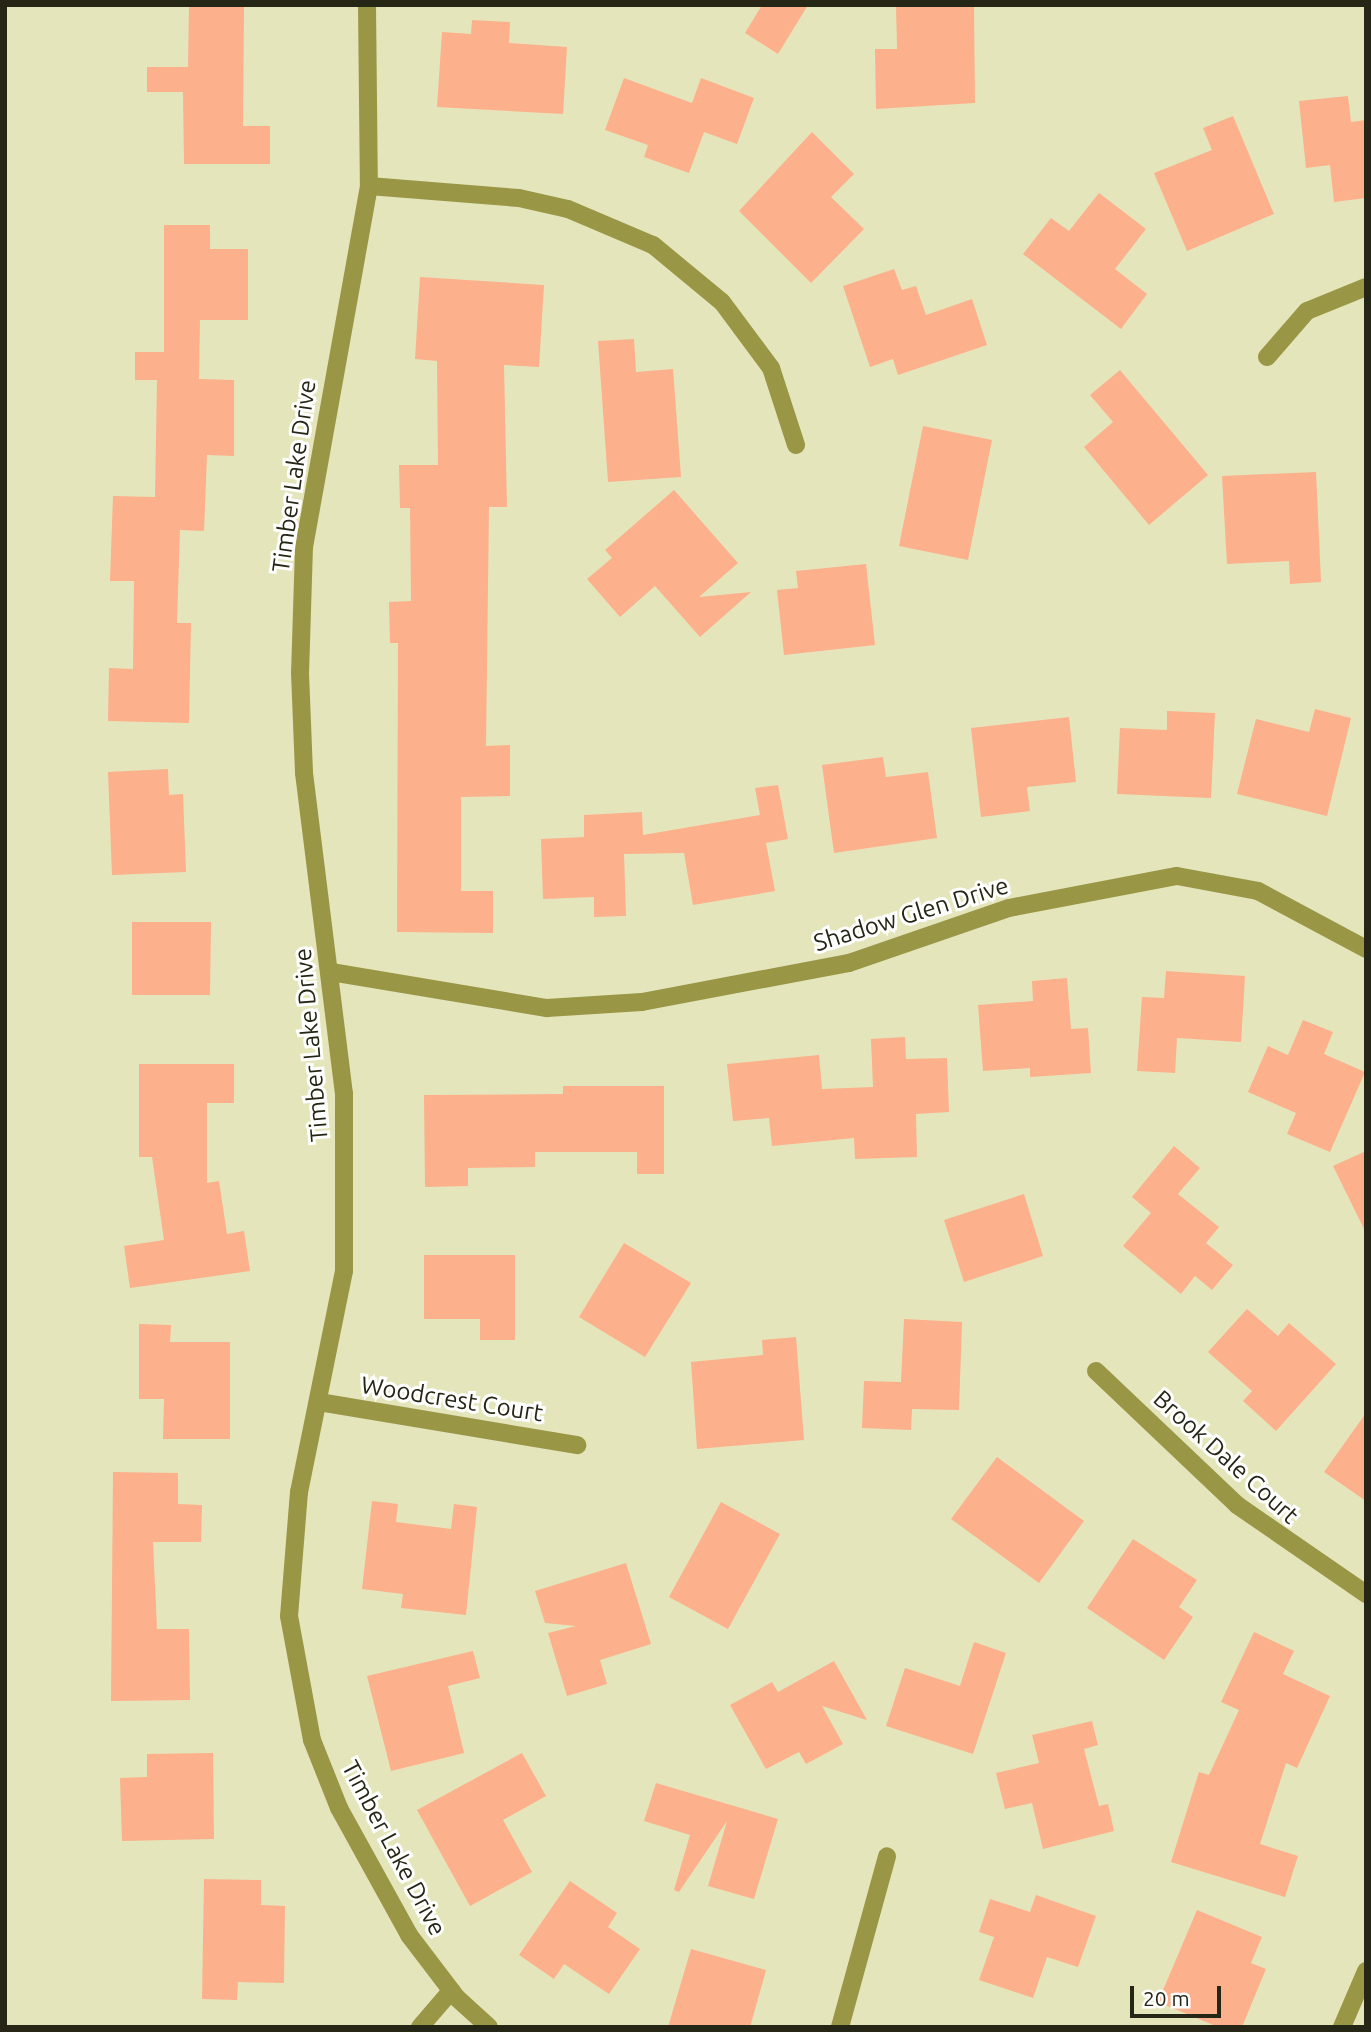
<!DOCTYPE html>
<html>
<head>
<meta charset="utf-8">
<style>
	body { margin:0 }
	#map { position:relative; width:1371px; height:2032px; overflow:hidden; background:#e5e5bc; font-family:Ubuntu,sans-serif }
	div>[style] { position:absolute }
	.building>* { inset:0; background:#fcb08b }
	.street>* { height:18px; margin:-9px; padding:0 9px; transform-origin:9px; border-radius:9px; background:#999746 }
	span { translate:-50% -50%; white-space:nowrap; text-align:center; line-height:1.15; -webkit-text-stroke:6px #fff; paint-order:stroke }
	.street-label { font-size:24px; color:#262616 }
	.frame { position:absolute; inset:0; border:7px solid #262616; pointer-events:none }
	.scale { position:absolute; left:1130px; top:1986px; width:91px; height:32px; box-sizing:border-box; border:4px solid #262616; border-top:0; padding-left:9px; font-size:21px; line-height:24px; white-space:nowrap; color:#262616; -webkit-text-stroke:5px #fff; paint-order:stroke }
</style>
</head>
<body>
<div id="map">
	<div class="building">
		<div style="clip-path:polygon(189px 5px,244px 5px,243px 126px,270px 126px,270px 164px,184px 164px,183px 92px,147px 92px,147px 67px,188px 67px)"></div>
		<div style="clip-path:polygon(762px 5px,808px 5px,778px 54px,745px 33px)"></div>
		<div style="clip-path:polygon(896px 5px,974px 5px,975px 103px,876px 109px,875px 49px,897px 49px)"></div>
		<div style="clip-path:polygon(472px 20px,510px 22px,509px 43px,567px 47px,563px 114px,437px 107px,442px 32px,471px 34px)"></div>
		<div style="clip-path:polygon(624px 78px,692px 103px,701px 78px,754px 98px,737px 144px,704px 132px,689px 173px,644px 157px,648px 145px,605px 130px)"></div>
		<div style="clip-path:polygon(1348px 96px,1351px 122px,1366px 120px,1366px 198px,1334px 202px,1330px 165px,1306px 168px,1299px 101px)"></div>
		<div style="clip-path:polygon(1233px 116px,1274px 214px,1187px 251px,1154px 173px,1212px 150px,1203px 128px)"></div>
		<div style="clip-path:polygon(812px 132px,854px 174px,831px 197px,864px 229px,811px 283px,739px 211px)"></div>
		<div style="clip-path:polygon(1099px 193px,1146px 229px,1115px 269px,1147px 294px,1121px 329px,1023px 254px,1051px 218px,1069px 231px)"></div>
		<div style="clip-path:polygon(164px 225px,210px 225px,210px 249px,248px 249px,248px 320px,200px 320px,199px 379px,234px 380px,234px 456px,207px 455px,204px 531px,180px 530px,177px 623px,191px 623px,189px 723px,108px 721px,109px 668px,133px 669px,134px 581px,110px 581px,113px 496px,155px 497px,157px 380px,135px 380px,135px 352px,164px 352px)"></div>
		<div style="clip-path:polygon(894px 269px,902px 290px,916px 286px,926px 315px,972px 299px,987px 345px,898px 375px,893px 359px,870px 367px,843px 286px)"></div>
		<div style="clip-path:polygon(420px 277px,544px 285px,539px 367px,504px 365px,507px 507px,489px 507px,486px 746px,510px 745px,510px 796px,461px 797px,461px 891px,493px 891px,493px 933px,397px 932px,398px 643px,390px 643px,389px 602px,411px 601px,410px 508px,400px 508px,399px 465px,438px 465px,437px 361px,415px 359px)"></div>
		<div style="clip-path:polygon(634px 339px,636px 372px,673px 369px,681px 477px,608px 482px,598px 341px)"></div>
		<div style="clip-path:polygon(1120px 370px,1208px 475px,1149px 525px,1084px 447px,1113px 422px,1090px 395px)"></div>
		<div style="clip-path:polygon(923px 426px,992px 440px,968px 560px,899px 546px)"></div>
		<div style="clip-path:polygon(1316px 472px,1321px 582px,1290px 584px,1289px 561px,1227px 564px,1222px 476px)"></div>
		<div style="clip-path:polygon(674px 490px,738px 563px,699px 597px,751px 592px,700px 637px,655px 586px,620px 617px,587px 579px,612px 558px,605px 550px)"></div>
		<div style="clip-path:polygon(866px 564px,875px 645px,784px 655px,777px 590px,798px 588px,796px 571px)"></div>
		<div style="clip-path:polygon(1315px 709px,1351px 718px,1327px 816px,1237px 794px,1256px 719px,1309px 732px)"></div>
		<div style="clip-path:polygon(1167px 711px,1215px 713px,1211px 798px,1117px 794px,1120px 728px,1167px 730px)"></div>
		<div style="clip-path:polygon(1069px 717px,1076px 782px,1027px 787px,1030px 811px,981px 817px,971px 728px)"></div>
		<div style="clip-path:polygon(883px 757px,886px 777px,928px 772px,937px 838px,834px 853px,822px 765px)"></div>
		<div style="clip-path:polygon(168px 769px,169px 795px,183px 794px,186px 872px,112px 875px,108px 772px)"></div>
		<div style="clip-path:polygon(778px 785px,788px 839px,766px 843px,775px 891px,693px 905px,684px 853px,624px 854px,626px 916px,594px 917px,594px 897px,543px 899px,541px 839px,584px 837px,584px 815px,642px 812px,643px 835px,760px 815px,755px 788px)"></div>
		<div style="clip-path:polygon(132px 922px,211px 922px,210px 995px,132px 995px)"></div>
		<div style="clip-path:polygon(1166px 971px,1245px 976px,1241px 1042px,1177px 1038px,1175px 1073px,1137px 1071px,1142px 997px,1164px 998px)"></div>
		<div style="clip-path:polygon(1067px 978px,1071px 1029px,1088px 1028px,1091px 1073px,1030px 1077px,1030px 1068px,983px 1071px,978px 1005px,1033px 1001px,1032px 981px)"></div>
		<div style="clip-path:polygon(1303px 1020px,1333px 1032px,1324px 1054px,1365px 1072px,1330px 1152px,1287px 1134px,1296px 1113px,1248px 1092px,1268px 1046px,1288px 1055px)"></div>
		<div style="clip-path:polygon(905px 1037px,906px 1059px,947px 1058px,949px 1112px,916px 1114px,917px 1157px,855px 1159px,854px 1138px,772px 1146px,769px 1118px,733px 1121px,727px 1064px,819px 1055px,822px 1089px,873px 1087px,871px 1039px)"></div>
		<div style="clip-path:polygon(139px 1064px,234px 1064px,234px 1103px,207px 1103px,207px 1183px,219px 1181px,227px 1234px,244px 1231px,250px 1271px,130px 1288px,124px 1246px,164px 1240px,152px 1157px,139px 1157px)"></div>
		<div style="clip-path:polygon(563px 1086px,664px 1086px,664px 1174px,637px 1174px,637px 1152px,535px 1152px,535px 1167px,468px 1168px,468px 1186px,425px 1187px,424px 1095px,563px 1094px)"></div>
		<div style="clip-path:polygon(1174px 1146px,1200px 1168px,1178px 1194px,1219px 1227px,1206px 1243px,1233px 1265px,1212px 1290px,1195px 1276px,1181px 1294px,1123px 1246px,1151px 1213px,1132px 1197px)"></div>
		<div style="clip-path:polygon(1366px 1151px,1366px 1233px,1333px 1166px)"></div>
		<div style="clip-path:polygon(1024px 1194px,1043px 1256px,964px 1282px,944px 1220px)"></div>
		<div style="clip-path:polygon(624px 1243px,691px 1283px,645px 1357px,579px 1317px)"></div>
		<div style="clip-path:polygon(424px 1255px,515px 1255px,515px 1340px,480px 1340px,480px 1319px,424px 1319px)"></div>
		<div style="clip-path:polygon(1247px 1309px,1278px 1336px,1289px 1323px,1336px 1364px,1276px 1431px,1243px 1401px,1252px 1391px,1208px 1352px)"></div>
		<div style="clip-path:polygon(904px 1319px,962px 1322px,959px 1410px,912px 1409px,911px 1430px,862px 1428px,864px 1381px,901px 1382px)"></div>
		<div style="clip-path:polygon(139px 1324px,171px 1325px,170px 1342px,230px 1342px,230px 1439px,163px 1439px,164px 1399px,139px 1399px)"></div>
		<div style="clip-path:polygon(796px 1337px,804px 1440px,697px 1449px,691px 1362px,763px 1355px,762px 1340px)"></div>
		<div style="clip-path:polygon(1366px 1413px,1366px 1501px,1324px 1472px)"></div>
		<div style="clip-path:polygon(997px 1457px,1084px 1521px,1039px 1583px,951px 1519px)"></div>
		<div style="clip-path:polygon(113px 1472px,178px 1473px,178px 1504px,202px 1505px,201px 1542px,153px 1542px,157px 1629px,189px 1629px,190px 1700px,111px 1701px)"></div>
		<div style="clip-path:polygon(372px 1501px,398px 1504px,396px 1522px,451px 1529px,454px 1504px,477px 1507px,466px 1615px,401px 1608px,403px 1594px,362px 1589px)"></div>
		<div style="clip-path:polygon(721px 1502px,780px 1534px,728px 1629px,669px 1597px)"></div>
		<div style="clip-path:polygon(1133px 1539px,1197px 1580px,1179px 1607px,1193px 1617px,1164px 1660px,1087px 1608px)"></div>
		<div style="clip-path:polygon(626px 1563px,651px 1644px,600px 1660px,607px 1684px,567px 1696px,548px 1633px,576px 1626px,545px 1623px,535px 1591px)"></div>
		<div style="clip-path:polygon(1254px 1632px,1294px 1651px,1283px 1674px,1330px 1696px,1297px 1768px,1286px 1763px,1260px 1844px,1298px 1856px,1285px 1897px,1171px 1862px,1199px 1772px,1209px 1775px,1239px 1710px,1221px 1702px)"></div>
		<div style="clip-path:polygon(974px 1642px,1006px 1653px,973px 1754px,886px 1726px,905px 1668px,960px 1686px)"></div>
		<div style="clip-path:polygon(473px 1651px,480px 1678px,448px 1686px,464px 1753px,391px 1771px,367px 1676px)"></div>
		<div style="clip-path:polygon(834px 1661px,867px 1720px,822px 1706px,843px 1744px,806px 1764px,799px 1752px,766px 1769px,730px 1705px,772px 1682px,778px 1692px)"></div>
		<div style="clip-path:polygon(1092px 1721px,1098px 1745px,1084px 1749px,1099px 1806px,1108px 1804px,1114px 1831px,1043px 1849px,1032px 1803px,1005px 1809px,996px 1773px,1039px 1763px,1032px 1735px)"></div>
		<div style="clip-path:polygon(213px 1753px,214px 1839px,122px 1841px,120px 1778px,147px 1777px,147px 1754px)"></div>
		<div style="clip-path:polygon(522px 1753px,546px 1796px,503px 1820px,532px 1872px,470px 1906px,417px 1810px)"></div>
		<div style="clip-path:polygon(656px 1783px,778px 1819px,754px 1899px,708px 1886px,727px 1821px,679px 1892px,674px 1890px,690px 1835px,644px 1821px)"></div>
		<div style="clip-path:polygon(204px 1879px,261px 1880px,261px 1905px,285px 1906px,284px 1983px,238px 1982px,237px 2000px,202px 1999px)"></div>
		<div style="clip-path:polygon(570px 1881px,617px 1913px,608px 1927px,640px 1949px,609px 1994px,564px 1964px,554px 1979px,519px 1955px)"></div>
		<div style="clip-path:polygon(1036px 1895px,1096px 1916px,1078px 1967px,1047px 1957px,1033px 1998px,979px 1980px,994px 1937px,979px 1932px,990px 1899px,1030px 1912px)"></div>
		<div style="clip-path:polygon(1197px 1910px,1262px 1937px,1251px 1963px,1266px 1969px,1242px 2027px,1218px 2027px,1158px 2002px)"></div>
		<div style="clip-path:polygon(691px 1949px,766px 1970px,750px 2027px,668px 2027px)"></div>
	</div>
	<div class="street">
		<div style="left:367px;top:5px;width:181px;rotate:89.4deg"></div>
		<div style="left:369px;top:186px;width:367px;rotate:100.2deg"></div>
		<div style="left:304px;top:547px;width:126px;rotate:91.8deg"></div>
		<div style="left:300px;top:673px;width:100px;rotate:87.7deg"></div>
		<div style="left:304px;top:773px;width:323px;rotate:82.9deg"></div>
		<div style="left:344px;top:1094px;width:177px;rotate:90deg"></div>
		<div style="left:344px;top:1271px;width:226px;rotate:101.5deg"></div>
		<div style="left:299px;top:1492px;width:124px;rotate:94.6deg"></div>
		<div style="left:289px;top:1616px;width:126px;rotate:79.5deg"></div>
		<div style="left:312px;top:1740px;width:73px;rotate:68.3deg"></div>
		<div style="left:339px;top:1808px;width:145px;rotate:61.1deg"></div>
		<div style="left:409px;top:1935px;width:79px;rotate:52.7deg"></div>
		<div style="left:457px;top:1998px;width:43px;rotate:42.2deg"></div>
		<div style="left:369px;top:186px;width:150px;rotate:4.6deg"></div>
		<div style="left:519px;top:198px;width:50px;rotate:12.7deg"></div>
		<div style="left:568px;top:209px;width:92px;rotate:23deg"></div>
		<div style="left:653px;top:245px;width:89px;rotate:39.6deg"></div>
		<div style="left:722px;top:302px;width:82px;rotate:53.4deg"></div>
		<div style="left:771px;top:368px;width:81px;rotate:72deg"></div>
		<div style="left:1267px;top:357px;width:61px;rotate:-49deg"></div>
		<div style="left:1307px;top:311px;width:64px;rotate:-22.1deg"></div>
		<div style="left:331px;top:972px;width:219px;rotate:9.5deg"></div>
		<div style="left:547px;top:1008px;width:95px;rotate:-3.6deg"></div>
		<div style="left:642px;top:1002px;width:211px;rotate:-10.7deg"></div>
		<div style="left:849px;top:963px;width:169px;rotate:-19deg"></div>
		<div style="left:1009px;top:908px;width:171px;rotate:-10.8deg"></div>
		<div style="left:1177px;top:876px;width:82px;rotate:10.5deg"></div>
		<div style="left:1258px;top:891px;width:123px;rotate:28.2deg"></div>
		<div style="left:1096px;top:1371px;width:195px;rotate:43.5deg"></div>
		<div style="left:1237px;top:1505px;width:157px;rotate:34.6deg"></div>
		<div style="left:319px;top:1402px;width:262px;rotate:9.5deg"></div>
		<div style="left:420px;top:2027px;width:48px;rotate:-49.3deg"></div>
		<div style="left:840px;top:2027px;width:177px;rotate:-74.6deg"></div>
		<div style="left:1342px;top:2027px;width:61px;rotate:-66.8deg"></div>
	</div>
	<div class="street-label">
		<span style="left:294px;top:476px;rotate:-82deg">Timber Lake Drive</span>
		<span style="left:911px;top:914px;rotate:-17deg">Shadow Glen Drive</span>
		<span style="left:311px;top:1045px;rotate:-95deg">Timber Lake Drive</span>
		<span style="left:452px;top:1399px;rotate:9deg">Woodcrest Court</span>
		<span style="left:1226px;top:1457px;rotate:42deg">Brook Dale Court</span>
		<span style="left:394px;top:1848px;rotate:62deg">Timber Lake Drive</span>
	</div>
	<div class="frame"></div>
	<div class="scale">20 m</div>
</div>
</body>
</html>
